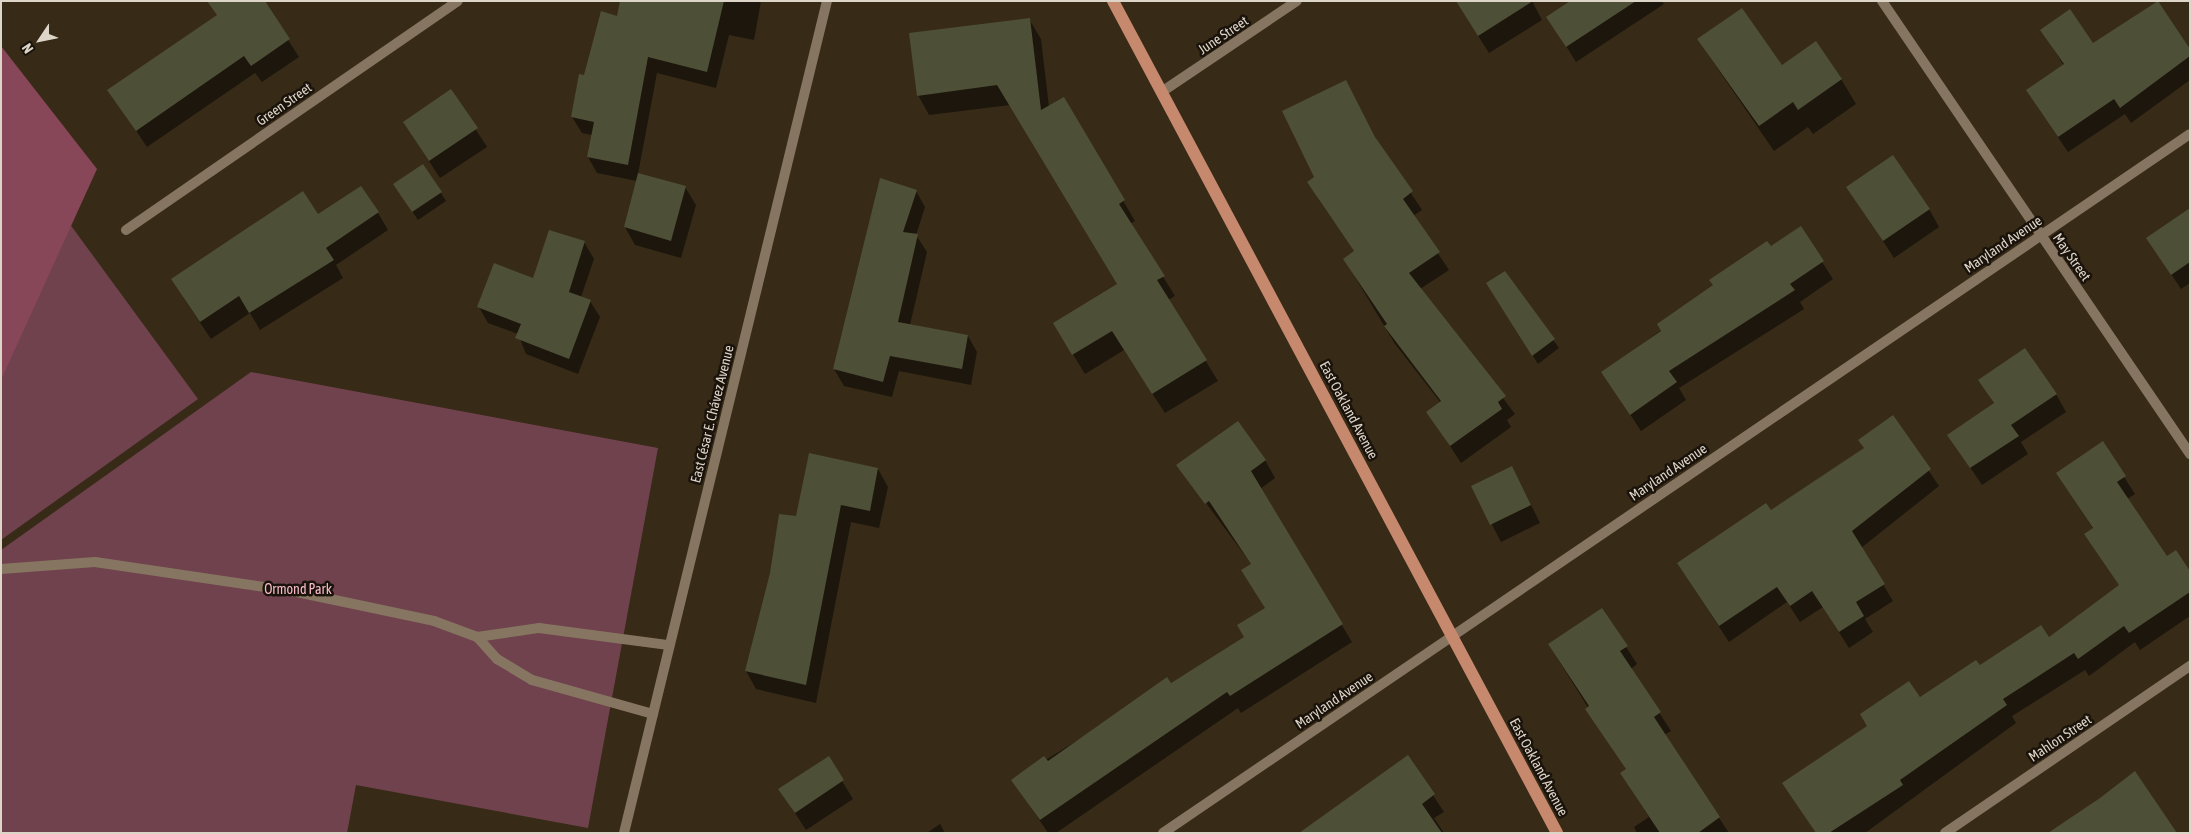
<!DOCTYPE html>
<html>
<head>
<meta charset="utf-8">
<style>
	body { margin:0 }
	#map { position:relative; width:2191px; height:834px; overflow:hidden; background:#372a17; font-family:"Asap Condensed",sans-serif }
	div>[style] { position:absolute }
	.green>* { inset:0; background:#70424d }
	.forest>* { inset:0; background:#884758 }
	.shadow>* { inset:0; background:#0007 }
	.building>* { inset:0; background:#4e4f37 }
	.service>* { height:10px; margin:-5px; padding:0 5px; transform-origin:5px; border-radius:5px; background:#867661 }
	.minor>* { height:10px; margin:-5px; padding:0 5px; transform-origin:5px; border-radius:5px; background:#867661 }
	.tertiary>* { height:10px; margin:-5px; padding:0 5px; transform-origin:5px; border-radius:5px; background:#867661 }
	.primary>* { height:12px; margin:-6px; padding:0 6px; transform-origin:6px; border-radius:6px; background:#c7896e }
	span { translate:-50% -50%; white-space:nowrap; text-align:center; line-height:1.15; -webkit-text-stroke:5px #1a130b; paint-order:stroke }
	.street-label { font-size:14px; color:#ded5c9 }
	.park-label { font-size:14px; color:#f8bbc8 }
	.frame { position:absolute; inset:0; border:2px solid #ded5c9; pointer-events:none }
	.north { position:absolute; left:15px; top:15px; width:50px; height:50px; -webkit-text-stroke:4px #1a130b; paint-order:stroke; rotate:236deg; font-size:14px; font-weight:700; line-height:20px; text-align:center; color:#ded5c9 }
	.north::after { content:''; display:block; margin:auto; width:18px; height:22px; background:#ded5c9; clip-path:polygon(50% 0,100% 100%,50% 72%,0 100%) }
</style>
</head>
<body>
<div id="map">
	<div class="green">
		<div style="clip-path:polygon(1px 130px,198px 399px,1px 540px)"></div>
		<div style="clip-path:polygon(251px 372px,658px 448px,588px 828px,356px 785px,347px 833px,1px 833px,1px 550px)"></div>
	</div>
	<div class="forest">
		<div style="clip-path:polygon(1px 46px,97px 169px,1px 380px)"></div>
	</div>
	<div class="shadow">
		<div style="clip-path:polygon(263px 1px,299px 57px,262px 82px,255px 73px,147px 147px,109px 90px)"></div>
		<div style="clip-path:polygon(621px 1px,761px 1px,754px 40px,729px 35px,716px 88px,657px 73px,638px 174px,685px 187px,696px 205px,681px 258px,635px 245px,625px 227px,637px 181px,597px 173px,588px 157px,592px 135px,582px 133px,572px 117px,585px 77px,618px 17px)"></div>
		<div style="clip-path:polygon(1532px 1px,1542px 20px,1489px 53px,1467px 18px)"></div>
		<div style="clip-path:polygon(1572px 1px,1662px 1px,1664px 4px,1576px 62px,1548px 17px)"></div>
		<div style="clip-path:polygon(1029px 19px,1041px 39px,1049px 107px,1063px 99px,1135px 221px,1130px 224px,1175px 296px,1168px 300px,1218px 381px,1165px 413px,1124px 350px,1085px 374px,1066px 343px,1118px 284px,1010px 105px,929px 115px,918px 95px)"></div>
		<div style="clip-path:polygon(2042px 30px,2093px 45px,2190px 51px,2190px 80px,2131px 123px,2125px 114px,2068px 152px,2037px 106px,2064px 66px)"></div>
		<div style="clip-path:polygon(1698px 40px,1782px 67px,1841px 79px,1856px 104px,1813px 134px,1808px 127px,1774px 151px)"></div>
		<div style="clip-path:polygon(1346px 81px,1379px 145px,1422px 210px,1413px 216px,1449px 270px,1420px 289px,1515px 414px,1507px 420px,1511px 427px,1461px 463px,1428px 412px,1441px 403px,1395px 344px,1355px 277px,1344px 259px,1355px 252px,1319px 200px,1316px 177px)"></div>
		<div style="clip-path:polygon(451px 91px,487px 147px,440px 178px,404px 123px)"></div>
		<div style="clip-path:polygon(423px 165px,446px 201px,418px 220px,400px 193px)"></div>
		<div style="clip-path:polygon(1848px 187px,1929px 209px,1939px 227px,1894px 258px)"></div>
		<div style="clip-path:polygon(916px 191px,925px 207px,916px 235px,927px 252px,910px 325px,968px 336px,977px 352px,971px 385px,899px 371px,892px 397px,844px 386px,834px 369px)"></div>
		<div style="clip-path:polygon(2190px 212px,2190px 283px,2181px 289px,2157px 253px)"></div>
		<div style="clip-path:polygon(378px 213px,388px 230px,336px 265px,343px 278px,260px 330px,250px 313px,211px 339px,183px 297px,318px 216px)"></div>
		<div style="clip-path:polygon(1800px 228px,1833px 279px,1800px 302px,1804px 309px,1679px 388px,1686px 400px,1641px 431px,1603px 373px)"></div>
		<div style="clip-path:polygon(584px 242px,594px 259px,581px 297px,590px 301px,600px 317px,578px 374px,526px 354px,518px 334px,488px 323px,479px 307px,534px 280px)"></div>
		<div style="clip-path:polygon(1504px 272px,1559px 348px,1538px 364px,1493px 292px)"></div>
		<div style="clip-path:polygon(1980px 380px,2056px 394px,2066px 412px,2021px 442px,2028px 454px,1982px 485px,1949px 436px,1994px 404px)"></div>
		<div style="clip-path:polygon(1892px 417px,1939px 486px,1861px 548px,1893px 601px,1865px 619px,1873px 632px,1849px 648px,1823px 607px,1800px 622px,1787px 602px,1729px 642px,1678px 564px,1771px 512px,1864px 449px)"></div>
		<div style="clip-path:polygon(2102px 443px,2135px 494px,2127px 499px,2166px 558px,2190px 573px,2190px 616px,2140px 650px,2135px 642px,2089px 676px,2085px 670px,2012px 716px,2016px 723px,1865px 833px,1816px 833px,1784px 783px,1920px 699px,1980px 667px,2048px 638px,2120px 586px,2086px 534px,2093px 529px,2057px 473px)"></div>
		<div style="clip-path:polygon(1265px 460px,1275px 478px,1260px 489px,1352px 642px,1241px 713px,1238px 708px,1056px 833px,1048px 833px,1013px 780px,1246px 637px,1266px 609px,1252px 565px,1178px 465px)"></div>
		<div style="clip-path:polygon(1512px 467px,1540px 523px,1501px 542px,1472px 486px)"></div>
		<div style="clip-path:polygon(878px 469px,888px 487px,879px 528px,851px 522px,816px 703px,756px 689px,746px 671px,771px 573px,797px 518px)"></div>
		<div style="clip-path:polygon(1602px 609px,1637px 664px,1631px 669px,1671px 731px,1664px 735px,1729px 833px,1637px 833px,1634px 827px,1649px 817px,1621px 774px,1627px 770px,1549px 645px)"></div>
		<div style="clip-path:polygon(1408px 757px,1444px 812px,1434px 818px,1444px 833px,1300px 833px)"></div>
		<div style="clip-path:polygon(828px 758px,853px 799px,806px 830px,780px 790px)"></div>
		<div style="clip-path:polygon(940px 824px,945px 833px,927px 833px)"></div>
	</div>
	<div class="building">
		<div style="clip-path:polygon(207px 1px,265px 1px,290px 39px,251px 66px,244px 56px,136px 131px,107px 90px,217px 15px)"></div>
		<div style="clip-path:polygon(620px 1px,724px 1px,707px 72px,648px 57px,628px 165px,587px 157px,594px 122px,571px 117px,579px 74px,584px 75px,601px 11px,617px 16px)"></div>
		<div style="clip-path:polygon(1456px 1px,1533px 1px,1478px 36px)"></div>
		<div style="clip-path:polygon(1570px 1px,1636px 1px,1566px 47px,1546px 17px)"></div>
		<div style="clip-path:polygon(2158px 1px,2190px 49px,2190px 56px,2120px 108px,2114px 99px,2058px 137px,2026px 90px,2064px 64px,2040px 30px,2070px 9px,2093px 43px)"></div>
		<div style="clip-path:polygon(1742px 8px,1782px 65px,1816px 41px,1842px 79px,1798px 110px,1793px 102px,1759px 126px,1697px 39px)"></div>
		<div style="clip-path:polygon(1030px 18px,1041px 110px,1064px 97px,1125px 200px,1119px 204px,1165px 276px,1157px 280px,1207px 360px,1152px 394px,1112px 331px,1072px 355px,1053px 323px,1117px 284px,997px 85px,917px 96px,909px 33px)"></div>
		<div style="clip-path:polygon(1346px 80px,1375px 137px,1413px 191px,1403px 199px,1440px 252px,1409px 273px,1506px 396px,1498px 402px,1502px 409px,1450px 446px,1426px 412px,1441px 401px,1384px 326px,1387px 324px,1343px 259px,1354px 251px,1307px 182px,1314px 177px,1282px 111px)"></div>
		<div style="clip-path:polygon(451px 89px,478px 128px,429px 161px,403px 122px)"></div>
		<div style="clip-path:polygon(1893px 155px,1930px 209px,1883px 241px,1846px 187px)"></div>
		<div style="clip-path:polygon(423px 164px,442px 192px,412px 212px,393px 184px)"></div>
		<div style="clip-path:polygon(638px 173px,686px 186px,671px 241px,624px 227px)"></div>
		<div style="clip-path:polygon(880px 178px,917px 190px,903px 232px,918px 234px,898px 322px,968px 335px,962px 369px,890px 356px,883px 382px,833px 369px)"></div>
		<div style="clip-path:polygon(361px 186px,379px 212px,326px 248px,334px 260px,249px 313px,239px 296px,200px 322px,171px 279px,303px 191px,318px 214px)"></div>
		<div style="clip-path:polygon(2190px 208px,2190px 262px,2171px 275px,2146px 238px)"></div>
		<div style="clip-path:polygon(1801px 226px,1824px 261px,1790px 284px,1795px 290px,1669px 371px,1677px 382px,1630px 415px,1601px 372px,1661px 331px,1657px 324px,1713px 285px,1709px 280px,1767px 241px,1771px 246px)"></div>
		<div style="clip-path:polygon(549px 230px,585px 241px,569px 292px,591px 300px,569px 359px,515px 338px,521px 324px,477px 307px,494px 263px,533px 278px)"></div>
		<div style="clip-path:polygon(1505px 271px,1555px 339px,1532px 356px,1486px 283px)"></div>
		<div style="clip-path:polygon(2025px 348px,2057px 394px,2011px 425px,2019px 436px,1970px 468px,1947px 435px,1994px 403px,1978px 380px)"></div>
		<div style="clip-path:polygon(1893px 415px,1931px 469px,1852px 531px,1885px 584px,1856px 602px,1864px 616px,1839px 632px,1812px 591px,1790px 606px,1777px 587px,1719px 626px,1677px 563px,1766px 503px,1771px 510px,1864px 448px,1858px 440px)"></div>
		<div style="clip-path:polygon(1238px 421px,1266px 460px,1251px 471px,1343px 624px,1230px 696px,1227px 692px,1040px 820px,1011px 780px,1044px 756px,1048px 761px,1167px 677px,1171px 683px,1244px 637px,1237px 625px,1265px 608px,1241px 570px,1251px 564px,1209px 501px,1205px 504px,1176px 465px)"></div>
		<div style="clip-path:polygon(2103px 441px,2126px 476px,2117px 482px,2167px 556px,2176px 550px,2190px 571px,2190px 592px,2129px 633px,2124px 626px,2078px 659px,2074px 653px,2003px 699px,2007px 705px,1900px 780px,1903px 785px,1829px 833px,1816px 833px,1782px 783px,1867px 726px,1860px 714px,1909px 681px,1920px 697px,1976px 660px,1980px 665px,2041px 625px,2049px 637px,2119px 585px,2084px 534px,2093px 528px,2056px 473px)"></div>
		<div style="clip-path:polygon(809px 453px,878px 468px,870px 511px,841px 505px,806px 685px,745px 671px,770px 573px,779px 514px,796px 516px)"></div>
		<div style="clip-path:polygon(1512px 466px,1531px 505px,1490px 525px,1471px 486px)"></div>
		<div style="clip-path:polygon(1602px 608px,1628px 646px,1620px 651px,1661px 712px,1654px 717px,1720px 817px,1698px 833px,1660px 833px,1620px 773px,1626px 769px,1585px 709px,1589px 706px,1548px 644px)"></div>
		<div style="clip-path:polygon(1408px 755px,1435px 794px,1422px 804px,1442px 833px,1299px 833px)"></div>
		<div style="clip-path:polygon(829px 756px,844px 780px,795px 813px,778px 789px)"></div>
		<div style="clip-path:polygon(2135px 771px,2177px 833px,2048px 833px,2100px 798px)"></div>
	</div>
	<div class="service">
		<div style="left:1px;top:569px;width:94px;rotate:-4.3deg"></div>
		<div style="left:95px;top:562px;width:199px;rotate:8.4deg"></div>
		<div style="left:292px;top:591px;width:145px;rotate:11.9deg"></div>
		<div style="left:434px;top:621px;width:46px;rotate:20.4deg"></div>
		<div style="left:653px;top:714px;width:126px;rotate:-164.3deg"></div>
		<div style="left:532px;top:680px;width:41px;rotate:-149deg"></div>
		<div style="left:497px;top:659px;width:30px;rotate:-132deg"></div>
		<div style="left:477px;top:637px;width:63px;rotate:-8.3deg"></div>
		<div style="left:539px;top:628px;width:131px;rotate:7.5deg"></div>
	</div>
	<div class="minor">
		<div style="left:1882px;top:1px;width:548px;rotate:55.79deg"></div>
		<div style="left:1163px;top:91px;width:161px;rotate:-33.9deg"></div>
		<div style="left:126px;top:230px;width:403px;rotate:-34.6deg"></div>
		<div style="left:1163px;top:833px;width:1242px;rotate:-34.24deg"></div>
		<div style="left:1945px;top:833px;width:297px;rotate:-34.3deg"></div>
	</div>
	<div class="tertiary">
		<div style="left:624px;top:833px;width:856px;rotate:-76.29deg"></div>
	</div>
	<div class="primary">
		<div style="left:1113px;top:1px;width:943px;rotate:61.91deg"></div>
	</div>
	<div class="street-label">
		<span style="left:1223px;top:35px;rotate:-34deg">June Street</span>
		<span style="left:284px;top:104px;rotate:-35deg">Green Street</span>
		<span style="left:2003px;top:244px;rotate:-34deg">Maryland Avenue</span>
		<span style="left:2072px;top:257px;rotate:55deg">May Street</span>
		<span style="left:1349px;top:410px;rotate:62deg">East Oakland Avenue</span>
		<span style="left:712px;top:414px;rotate:-76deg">East César E. Chávez Avenue</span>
		<span style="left:1668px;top:472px;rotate:-34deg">Maryland Avenue</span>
		<span style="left:1334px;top:700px;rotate:-34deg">Maryland Avenue</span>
		<span style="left:2060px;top:738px;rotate:-34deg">Mahlon Street</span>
		<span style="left:1539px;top:767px;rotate:62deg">East Oakland Avenue</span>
	</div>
	<div class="park-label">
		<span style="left:298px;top:589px">Ormond Park</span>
	</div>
	<div class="frame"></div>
	<div class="north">N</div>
</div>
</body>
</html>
